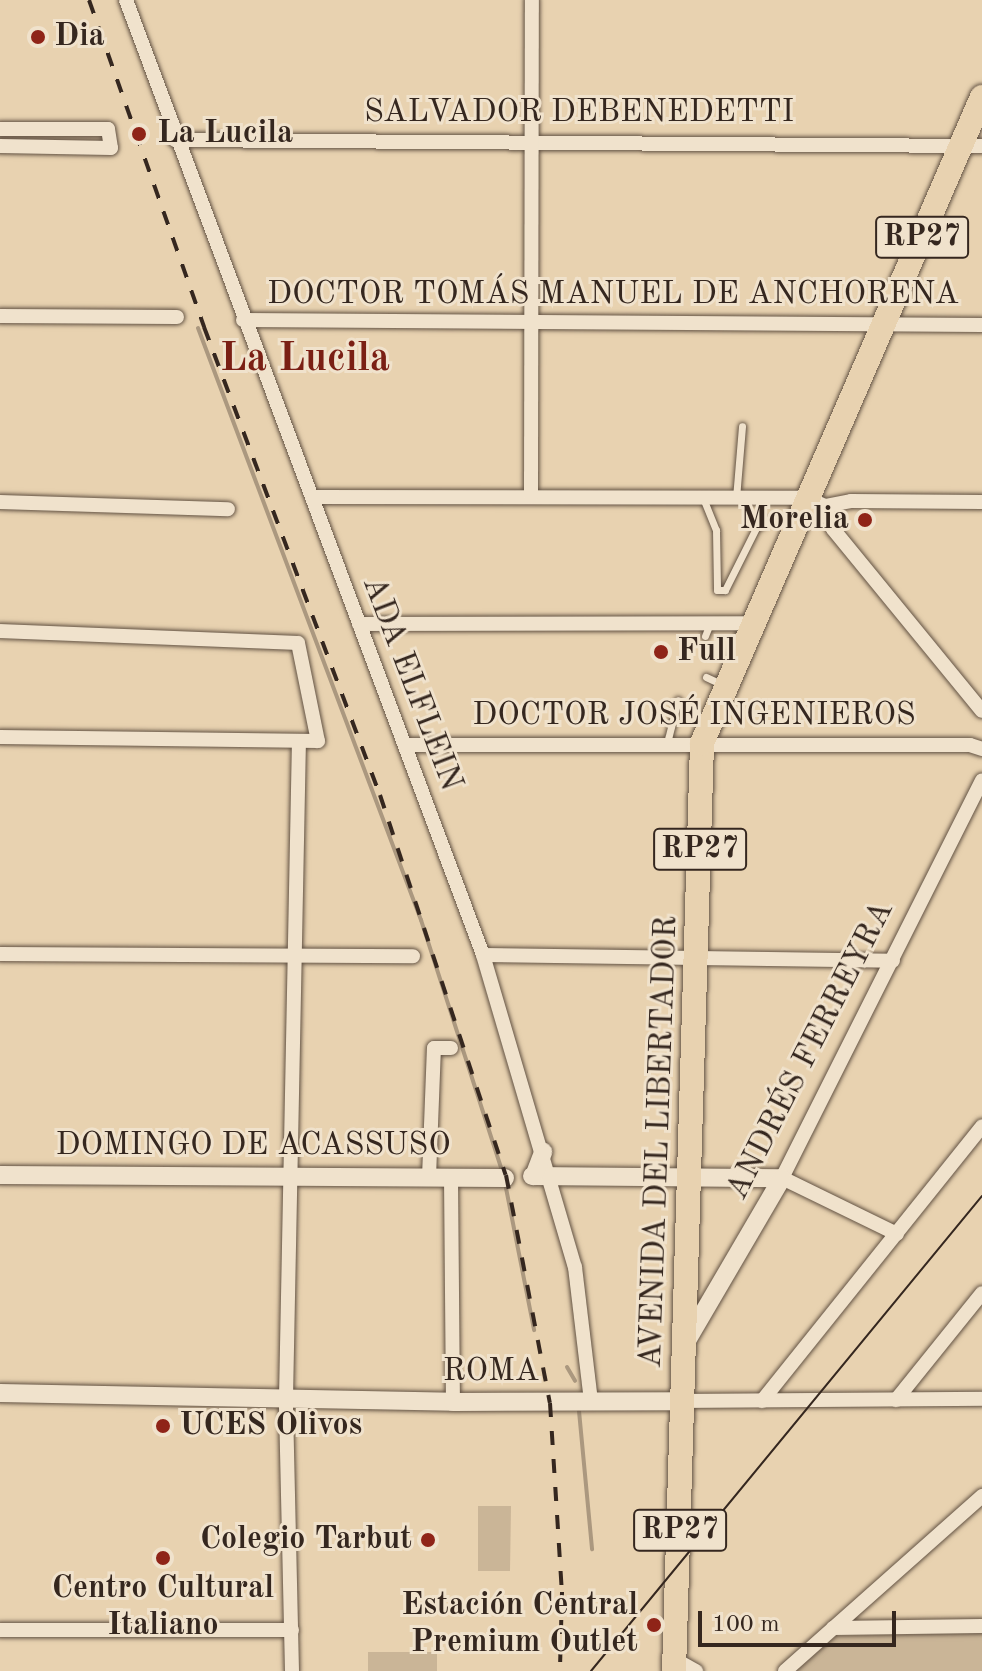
<!DOCTYPE html>
<html>
<head>
<meta charset="utf-8">
<style>
	body { margin:0 }
	#map { position:relative; width:982px; height:1671px; overflow:hidden; background:#e8d2b0; font-family:"Old Standard TT",serif }
	div>[style] { position:absolute }
	.green>* { inset:0; background:#cab597 }
	.stream>* { height:4px; margin:-2px; padding:0 2px; transform-origin:2px; border-radius:2px; background:#ab987f }
	.roads { filter:drop-shadow(0 0 2px #625243) drop-shadow(0 0 2px #625243) }
	.service>* { height:7px; margin:-3.5px; padding:0 3.5px; transform-origin:3.5px; border-radius:3.5px; background:#f0e2cc }
	.minor>* { height:14px; margin:-7px; padding:0 7px; transform-origin:7px; border-radius:7px; background:#f0e2cc }
	.tertiary>* { height:18px; margin:-9px; padding:0 9px; transform-origin:9px; border-radius:9px; background:#f0e2cc }
	.primary>* { height:24px; margin:-12px; padding:0 12px; transform-origin:12px; border-radius:12px; background:#e8d2b0 }
	.tram>* { height:2px; margin:-1px; padding:0 1px; transform-origin:1px; border-radius:1px; background:#35271f }
	.rail>* { height:4px; margin-top:-2px; transform-origin:0; background:repeating-linear-gradient(90deg,#35271f 0 14px,transparent 0 28px) }
	.dots>* { width:22px; height:22px; translate:-50% -50%; box-sizing:border-box; border:4px solid #f0e2cc; border-radius:50% }
	span { translate:-50% -50%; white-space:nowrap; text-align:center; line-height:1.15; -webkit-text-stroke:6px #f0e2cc; paint-order:stroke }
	.shield-label span { padding:2px 6px; background:#f0e2cc; border:2px solid; border-radius:6px; -webkit-text-stroke-width:0 }
	.shield-label { font-size:30px; color:#35271f; font-weight:700 }
	.poi-label { font-size:32px; color:#35271f; font-weight:700 }
	.left { translate:0 -50%; text-align:left }
	.right { translate:-100% -50%; text-align:right }
	.street-label { font-size:32px; color:#35271f }
	.district-label { font-size:40px; color:#7a1f14; font-weight:700 }
	.scale { position:absolute; left:698px; top:1611px; width:198px; height:36px; box-sizing:border-box; border:4px solid #35271f; border-top:0; padding-left:10px; font-size:24px; line-height:28px; white-space:nowrap; color:#35271f; -webkit-text-stroke:6px #f0e2cc; paint-order:stroke }
</style>
</head>
<body>
<div id="map">
	<div class="green">
		<div style="clip-path:polygon(478px 1506px,511px 1506px,510px 1571px,478px 1571px)"></div>
		<div style="clip-path:polygon(982px 1633px,982px 1671px,796px 1671px,836px 1636px)"></div>
		<div style="clip-path:polygon(368px 1652px,437px 1652px,437px 1671px,368px 1671px)"></div>
	</div>
	<div class="stream">
		<div style="left:198px;top:328px;width:633px;rotate:69.36deg"></div>
		<div style="left:421px;top:920px;width:264px;rotate:72.1deg"></div>
		<div style="left:505px;top:1183px;width:150px;rotate:78.8deg"></div>
		<div style="left:567px;top:1367px;width:16px;rotate:60deg"></div>
		<div style="left:579px;top:1411px;width:139px;rotate:84.6deg"></div>
	</div>
	<div class="roads">
		<div class="service">
			<div style="left:703px;top:498px;width:35px;rotate:68deg"></div>
			<div style="left:716px;top:530px;width:60px;rotate:89deg"></div>
			<div style="left:717px;top:590px;width:8px"></div>
			<div style="left:725px;top:590px;width:69px;rotate:-63.4deg"></div>
			<div style="left:756px;top:528px;width:15px;rotate:-32deg"></div>
			<div style="left:736px;top:498px;width:72px;rotate:-85.2deg"></div>
			<div style="left:705px;top:636px;width:14px;rotate:-69deg"></div>
			<div style="left:706px;top:677px;width:19px;rotate:25deg"></div>
			<div style="left:667px;top:743px;width:44px;rotate:-75.7deg"></div>
		</div>
		<div class="minor">
			<div style="left:126px;top:0;width:1020px;rotate:69.5deg"></div>
			<div style="left:483px;top:955px;width:325px;rotate:73.6deg"></div>
			<div style="left:575px;top:1267px;width:136px;rotate:83.2deg"></div>
			<div style="left:0;top:129px;width:108px"></div>
			<div style="left:108px;top:129px;width:19px;rotate:81deg"></div>
			<div style="left:111px;top:148px;width:111px;rotate:-179deg"></div>
			<div style="left:175px;top:140px;width:807px;rotate:0.43deg"></div>
			<div style="left:0;top:316px;width:177px;rotate:0.3deg"></div>
			<div style="left:243px;top:320px;width:739px;rotate:0.39deg"></div>
			<div style="left:312px;top:497px;width:495px;rotate:0.1deg"></div>
			<div style="left:807px;top:498px;width:20px;rotate:24deg"></div>
			<div style="left:825px;top:506px;width:26px;rotate:-11deg"></div>
			<div style="left:851px;top:501px;width:131px;rotate:0.4deg"></div>
			<div style="left:531px;top:497px;width:497px;rotate:-89.9deg"></div>
			<div style="left:0;top:502px;width:228px;rotate:1.8deg"></div>
			<div style="left:825px;top:506px;width:24px;rotate:71deg"></div>
			<div style="left:833px;top:529px;width:235px;rotate:50.7deg"></div>
			<div style="left:359px;top:624px;width:391px;rotate:-0.1deg"></div>
			<div style="left:0;top:631px;width:298px;rotate:2.3deg"></div>
			<div style="left:298px;top:643px;width:100px;rotate:78.5deg"></div>
			<div style="left:318px;top:741px;width:318px;rotate:-179.3deg"></div>
			<div style="left:405px;top:745px;width:565px"></div>
			<div style="left:970px;top:745px;width:13px;rotate:18deg"></div>
			<div style="left:0;top:954px;width:413px;rotate:0.3deg"></div>
			<div style="left:483px;top:955px;width:410px;rotate:0.8deg"></div>
			<div style="left:429px;top:1177px;width:129px;rotate:-87.8deg"></div>
			<div style="left:434px;top:1048px;width:17px"></div>
			<div style="left:451px;top:1177px;width:225px;rotate:89.5deg"></div>
			<div style="left:897px;top:1234px;width:128px;rotate:-154deg"></div>
			<div style="left:782px;top:1178px;width:445px;rotate:-63.3deg"></div>
			<div style="left:896px;top:1400px;width:137px;rotate:-51.2deg"></div>
			<div style="left:684px;top:1401px;width:298px;rotate:-0.4deg"></div>
			<div style="left:762px;top:1401px;width:352px;rotate:-51.3deg"></div>
			<div style="left:833px;top:1628px;width:149px;rotate:-0.8deg"></div>
			<div style="left:0;top:1630px;width:292px"></div>
			<div style="left:676px;top:1660px;width:23px;rotate:29deg"></div>
			<div style="left:292px;top:1671px;width:273px;rotate:-91.3deg"></div>
			<div style="left:286px;top:1398px;width:657px;rotate:-88.87deg"></div>
			<div style="left:785px;top:1671px;width:264px;rotate:-41.6deg"></div>
		</div>
		<div class="tertiary">
			<div style="left:0;top:1175px;width:505px;rotate:0.34deg"></div>
			<div style="left:532px;top:1176px;width:250px;rotate:0.5deg"></div>
			<div style="left:534px;top:1176px;width:26px;rotate:-69deg"></div>
			<div style="left:685px;top:1344px;width:192px;rotate:-59.7deg"></div>
			<div style="left:0;top:1393px;width:453px;rotate:1.1deg"></div>
			<div style="left:453px;top:1402px;width:231px;rotate:-0.2deg"></div>
		</div>
		<div class="primary">
			<div style="left:674px;top:1671px;width:928px;rotate:-88.27deg"></div>
			<div style="left:702px;top:743px;width:704px;rotate:-66.57deg"></div>
		</div>
	</div>
	<div class="tram">
		<div style="left:591px;top:1671px;width:615px;rotate:-50.54deg"></div>
	</div>
	<div class="rail">
		<div style="left:89px;top:0;width:347px;rotate:70.6deg"></div>
		<div style="left:204px;top:327px;width:500px;rotate:69.4deg"></div>
		<div style="left:380px;top:795px;width:400px;rotate:71.7deg"></div>
		<div style="left:506px;top:1175px;width:232px;rotate:79.1deg"></div>
		<div style="left:550px;top:1403px;width:189px;rotate:86.4deg"></div>
		<div style="left:562px;top:1592px;width:79px;rotate:91.5deg"></div>
	</div>
	<div class="dots">
		<div style="left:38px;top:37px;background:#8f2418"></div>
		<div style="left:139px;top:134px;background:#8f2418"></div>
		<div style="left:865px;top:520px;background:#8f2418"></div>
		<div style="left:661px;top:652px;background:#8f2418"></div>
		<div style="left:163px;top:1426px;background:#8f2418"></div>
		<div style="left:428px;top:1540px;background:#8f2418"></div>
		<div style="left:163px;top:1558px;background:#8f2418"></div>
		<div style="left:654px;top:1625px;background:#8f2418"></div>
	</div>
	<div class="shield-label">
		<span style="left:922px;top:237px">RP27</span>
		<span style="left:700px;top:849px">RP27</span>
		<span style="left:680px;top:1530px">RP27</span>
	</div>
	<div class="poi-label">
		<span class="left" style="left:54px;top:37px">Dia</span>
		<span class="left" style="left:157px;top:134px">La Lucila</span>
		<span class="right" style="left:849px;top:520px">Morelia</span>
		<span class="left" style="left:677px;top:652px">Full</span>
		<span class="left" style="left:179px;top:1426px">UCES Olivos</span>
		<span class="right" style="left:412px;top:1540px">Colegio Tarbut</span>
		<span style="left:163px;top:1608px">Centro Cultural<br>Italiano</span>
		<span class="right" style="left:638px;top:1625px">Estación Central<br>Premium Outlet</span>
	</div>
	<div class="street-label">
		<span style="left:579px;top:113px">SALVADOR DEBENEDETTI</span>
		<span style="left:613px;top:295px">DOCTOR TOMÁS MANUEL DE ANCHORENA</span>
		<span style="left:411px;top:684px;rotate:69deg">ADA ELFLEIN</span>
		<span style="left:694px;top:716px">DOCTOR JOSÉ INGENIEROS</span>
		<span style="left:811px;top:1051px;rotate:-63deg">ANDRÉS FERREYRA</span>
		<span style="left:660px;top:1142px;rotate:-88deg">AVENIDA DEL LIBERTADOR</span>
		<span style="left:253px;top:1146px">DOMINGO DE ACASSUSO</span>
		<span style="left:491px;top:1372px">ROMA</span>
	</div>
	<div class="district-label">
		<span style="left:305px;top:360px">La Lucila</span>
	</div>
	<div class="scale">100 m</div>
</div>
</body>
</html>
